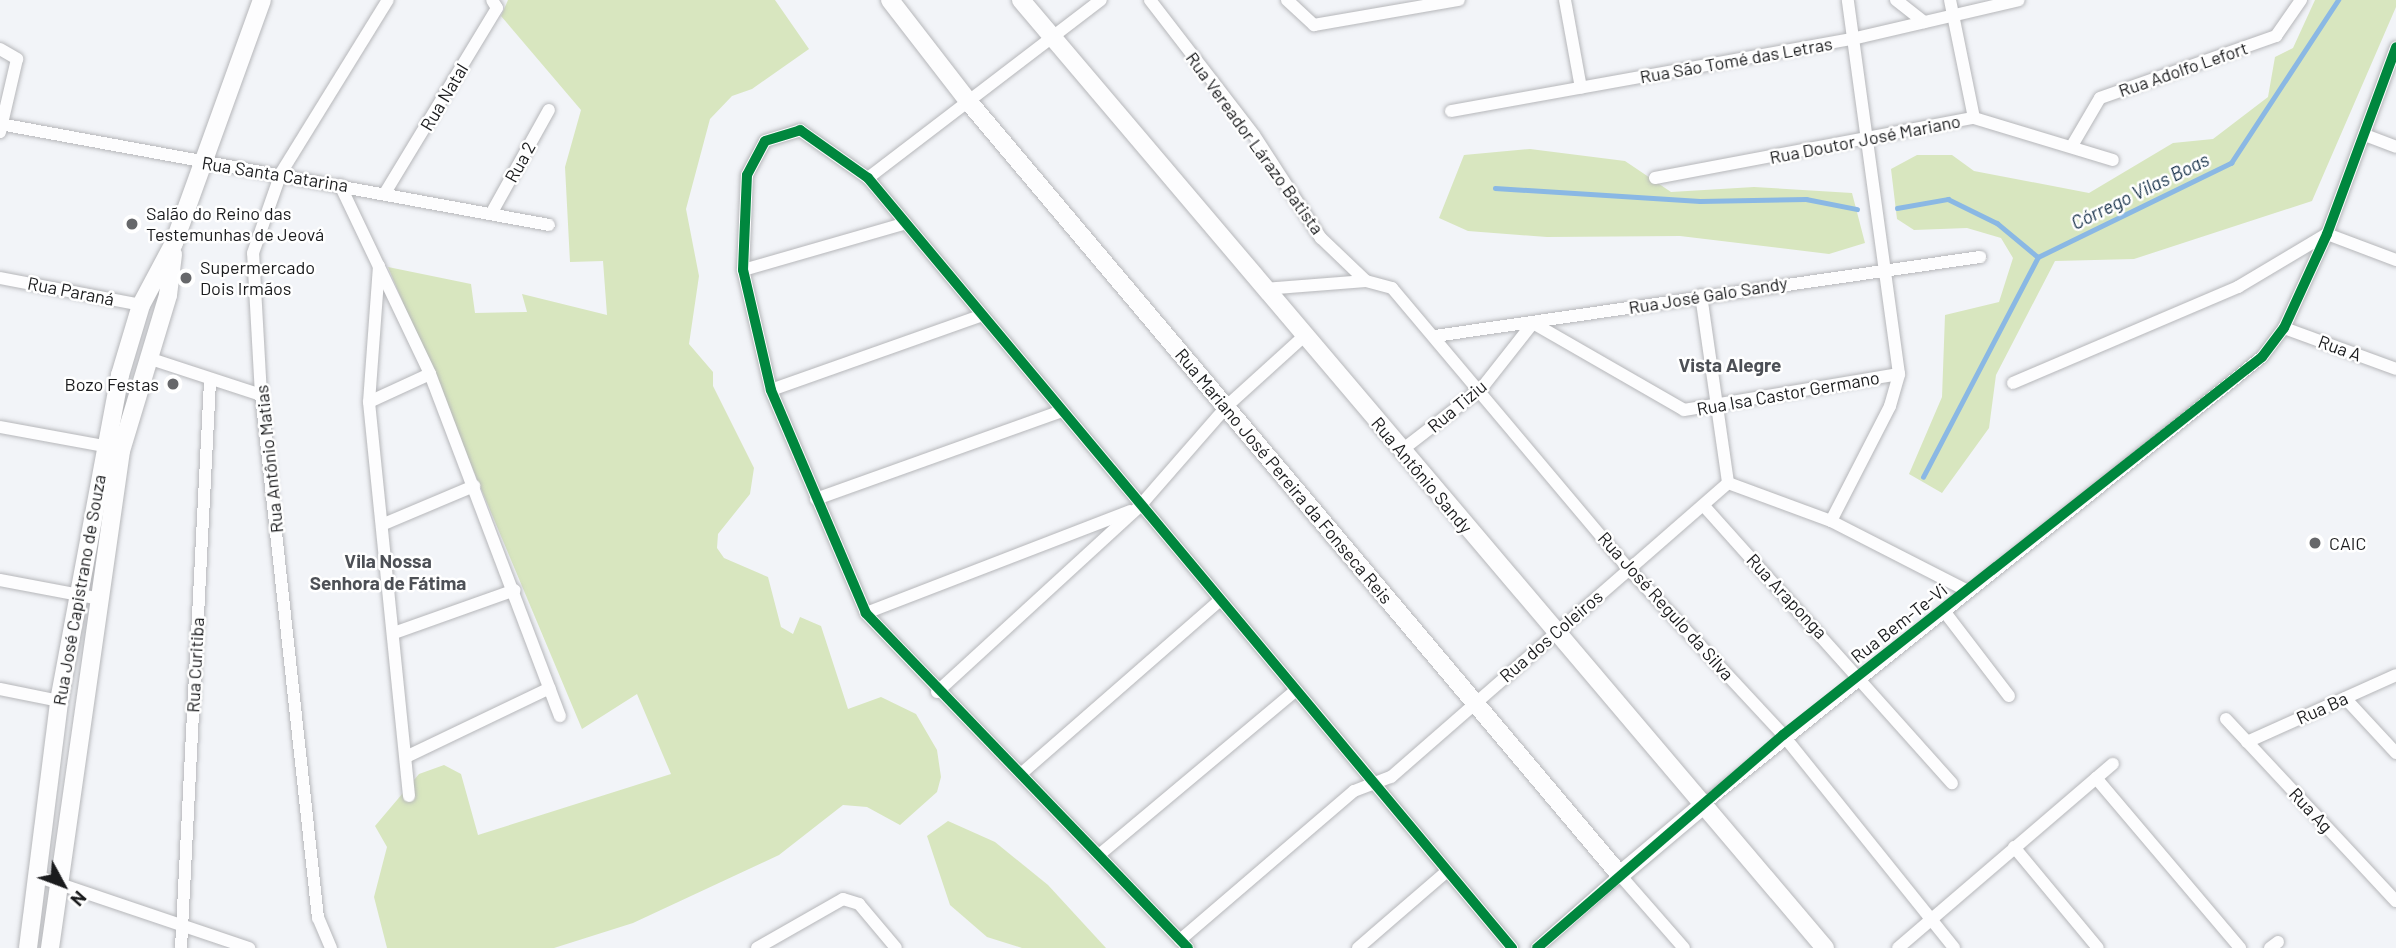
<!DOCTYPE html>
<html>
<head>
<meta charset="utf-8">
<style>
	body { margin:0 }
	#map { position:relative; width:2396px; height:948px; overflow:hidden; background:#f2f4f8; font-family:Barlow,sans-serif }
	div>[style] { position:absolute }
	.green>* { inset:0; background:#d8e6bf }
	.stream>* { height:4.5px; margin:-2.25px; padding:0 2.25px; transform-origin:2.25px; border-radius:2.25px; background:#8ab8e4 }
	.roads { filter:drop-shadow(0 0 2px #b6b7ba) drop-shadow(0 0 2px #b6b7ba) }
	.street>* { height:12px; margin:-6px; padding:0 6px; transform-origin:6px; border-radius:6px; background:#fdfdfe }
	.secondary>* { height:18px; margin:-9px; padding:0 9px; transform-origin:9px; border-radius:9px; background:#fdfdfe }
	.cycleway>* { height:10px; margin:-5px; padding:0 5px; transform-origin:5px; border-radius:5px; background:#00873e }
	.dots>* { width:19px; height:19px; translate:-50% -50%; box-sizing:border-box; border:4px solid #fff; border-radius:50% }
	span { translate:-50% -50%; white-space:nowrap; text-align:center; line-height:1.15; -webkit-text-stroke:5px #fff; paint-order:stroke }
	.street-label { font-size:18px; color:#1a1b1d }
	.poi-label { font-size:18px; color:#1a1b1d }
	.left { translate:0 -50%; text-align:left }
	.right { translate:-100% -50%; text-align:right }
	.water-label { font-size:19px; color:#122d46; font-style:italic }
	.neighbourhood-label { font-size:19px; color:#4d5056; font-weight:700 }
	.north { position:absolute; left:28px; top:850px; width:70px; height:70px; -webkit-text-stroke:5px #fff; paint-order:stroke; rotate:131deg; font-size:19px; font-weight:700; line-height:28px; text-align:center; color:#1a1b1d }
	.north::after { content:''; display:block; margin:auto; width:24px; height:32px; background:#1a1b1d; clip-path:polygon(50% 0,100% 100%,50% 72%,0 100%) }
</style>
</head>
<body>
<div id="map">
	<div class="green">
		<div style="clip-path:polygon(508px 0,775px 0,809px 49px,752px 89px,732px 96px,710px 119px,686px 209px,699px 276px,689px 344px,713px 372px,713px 386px,754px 468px,750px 494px,718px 534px,717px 548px,724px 558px,768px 577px,781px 627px,793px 634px,800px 617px,821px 626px,848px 709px,881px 697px,916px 714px,937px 750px,941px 777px,937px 792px,900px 825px,867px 807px,843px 805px,779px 855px,633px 923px,554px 948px,387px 948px,374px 897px,387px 847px,375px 826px,419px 774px,444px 765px,461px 774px,478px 835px,671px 774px,637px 694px,582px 729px,388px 267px,471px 284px,475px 313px,527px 312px,522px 294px,607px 315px,603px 261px,570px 262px,565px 167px,581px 110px,501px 16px)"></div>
		<div style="clip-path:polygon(2315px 0,2396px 0,2396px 7px,2312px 201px,2134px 259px,2055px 261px,1996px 375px,1989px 428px,1942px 493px,1909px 474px,1942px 397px,1945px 315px,1999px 302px,2013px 258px,2001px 238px,1967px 228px,1914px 230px,1897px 219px,1891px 169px,1917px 155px,1952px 155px,1974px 171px,2089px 193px,2173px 143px,2213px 139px,2268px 97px,2275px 57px,2293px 48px)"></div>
		<div style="clip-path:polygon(1530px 149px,1625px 161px,1671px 192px,1754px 187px,1852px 193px,1865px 243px,1829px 254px,1680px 236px,1547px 237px,1468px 231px,1439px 218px,1464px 155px)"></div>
		<div style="clip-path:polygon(948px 821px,995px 842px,1048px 885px,1106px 948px,1022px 948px,987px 937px,950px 905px,927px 836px)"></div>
	</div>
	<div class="stream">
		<div style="left:1495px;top:188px;width:205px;rotate:3.6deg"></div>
		<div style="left:1700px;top:201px;width:106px;rotate:-1.1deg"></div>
		<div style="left:1806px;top:199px;width:52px;rotate:11.1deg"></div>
		<div style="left:1897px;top:208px;width:52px;rotate:-10deg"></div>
		<div style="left:1948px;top:199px;width:55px;rotate:26.1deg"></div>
		<div style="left:1997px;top:223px;width:53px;rotate:39.7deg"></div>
		<div style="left:2038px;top:257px;width:215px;rotate:-26deg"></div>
		<div style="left:2231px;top:163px;width:195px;rotate:-56.7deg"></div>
		<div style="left:1923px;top:477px;width:248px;rotate:-62.4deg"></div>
	</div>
	<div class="roads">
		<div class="street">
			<div style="left:1150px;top:0;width:170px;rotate:52.4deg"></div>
			<div style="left:1254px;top:135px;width:123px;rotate:57deg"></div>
			<div style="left:1321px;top:238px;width:62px;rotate:43.7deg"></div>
			<div style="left:1287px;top:0;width:37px;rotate:43deg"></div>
			<div style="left:1314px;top:25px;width:147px;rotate:-9.8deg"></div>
			<div style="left:1565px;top:0;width:89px;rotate:79.7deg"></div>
			<div style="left:1896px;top:0;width:36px;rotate:38deg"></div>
			<div style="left:1950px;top:0;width:120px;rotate:78.5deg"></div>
			<div style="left:0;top:49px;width:20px;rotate:30deg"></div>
			<div style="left:17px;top:59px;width:75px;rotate:103.1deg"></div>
			<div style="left:1451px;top:111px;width:407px;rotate:-10.2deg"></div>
			<div style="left:1852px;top:39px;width:171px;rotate:-13.1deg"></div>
			<div style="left:0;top:124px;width:558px;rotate:10.42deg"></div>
			<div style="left:2365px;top:135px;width:33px;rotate:21deg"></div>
			<div style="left:2073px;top:144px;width:53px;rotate:-59.6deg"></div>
			<div style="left:2100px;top:98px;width:187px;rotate:-19.4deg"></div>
			<div style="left:2276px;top:36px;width:44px;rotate:-55.2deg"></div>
			<div style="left:868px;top:178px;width:293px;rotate:-37.4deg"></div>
			<div style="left:1655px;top:178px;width:325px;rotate:-10.7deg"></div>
			<div style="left:1974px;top:118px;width:145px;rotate:16.8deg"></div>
			<div style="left:340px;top:185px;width:209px;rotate:64.5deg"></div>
			<div style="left:430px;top:374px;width:366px;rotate:69.2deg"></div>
			<div style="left:385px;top:193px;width:216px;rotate:-58.8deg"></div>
			<div style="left:497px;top:8px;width:9px;rotate:-122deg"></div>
			<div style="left:491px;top:214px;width:119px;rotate:-60.9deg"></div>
			<div style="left:379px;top:266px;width:136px;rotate:94.2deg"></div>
			<div style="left:369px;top:402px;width:396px;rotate:84.2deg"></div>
			<div style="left:743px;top:270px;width:166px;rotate:-16deg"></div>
			<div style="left:0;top:278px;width:144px;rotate:10.8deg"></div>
			<div style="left:1264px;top:289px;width:102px;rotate:-4.5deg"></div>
			<div style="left:1366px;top:281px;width:27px;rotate:15deg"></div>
			<div style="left:1392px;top:288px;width:368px;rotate:49.9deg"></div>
			<div style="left:1629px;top:569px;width:226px;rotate:47.1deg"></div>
			<div style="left:1783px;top:735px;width:273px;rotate:51.2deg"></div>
			<div style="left:1701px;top:295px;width:190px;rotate:81.8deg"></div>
			<div style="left:2284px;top:328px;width:119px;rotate:20.1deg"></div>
			<div style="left:1435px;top:336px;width:551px;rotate:-8.25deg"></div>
			<div style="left:148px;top:358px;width:119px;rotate:18.1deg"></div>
			<div style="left:2013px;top:383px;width:245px;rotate:-23.1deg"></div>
			<div style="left:2238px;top:287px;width:104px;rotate:-30.8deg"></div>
			<div style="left:2327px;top:234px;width:74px;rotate:20.6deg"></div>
			<div style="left:771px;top:390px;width:222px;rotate:-19.5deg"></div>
			<div style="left:369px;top:402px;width:67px;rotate:-24.7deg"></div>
			<div style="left:0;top:427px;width:106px;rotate:10.4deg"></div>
			<div style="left:1402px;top:450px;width:100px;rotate:-37.7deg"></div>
			<div style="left:1481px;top:389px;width:84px;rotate:-51.8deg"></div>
			<div style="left:1533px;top:323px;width:174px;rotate:29.9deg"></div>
			<div style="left:1684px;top:410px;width:218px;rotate:-9.5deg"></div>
			<div style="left:1728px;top:483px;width:110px;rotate:20.3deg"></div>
			<div style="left:1831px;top:521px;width:154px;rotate:27.1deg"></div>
			<div style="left:816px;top:499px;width:261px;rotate:-19.7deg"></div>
			<div style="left:1704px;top:506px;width:372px;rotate:48.2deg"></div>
			<div style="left:1831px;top:521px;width:129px;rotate:-62.8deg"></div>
			<div style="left:1890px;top:406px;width:33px;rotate:-74deg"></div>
			<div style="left:1899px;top:374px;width:377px;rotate:-97.8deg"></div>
			<div style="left:384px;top:524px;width:98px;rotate:-22.9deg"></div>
			<div style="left:0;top:580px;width:97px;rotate:10.7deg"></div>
			<div style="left:1944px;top:611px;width:107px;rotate:52.6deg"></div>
			<div style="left:866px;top:613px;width:283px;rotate:-21.1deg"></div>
			<div style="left:394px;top:633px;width:128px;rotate:-19.6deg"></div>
			<div style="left:0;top:689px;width:60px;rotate:11.5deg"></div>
			<div style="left:937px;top:692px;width:274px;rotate:-42.5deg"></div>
			<div style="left:1139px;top:507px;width:134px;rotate:-48.9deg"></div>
			<div style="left:1227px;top:406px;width:103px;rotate:-42.2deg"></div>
			<div style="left:2345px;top:698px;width:75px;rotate:47.2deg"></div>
			<div style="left:2226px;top:719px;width:249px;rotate:47deg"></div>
			<div style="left:2247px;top:742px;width:163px;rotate:-24.2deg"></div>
			<div style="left:408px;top:756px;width:157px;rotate:-25.6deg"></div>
			<div style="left:1022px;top:773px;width:260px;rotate:-41.1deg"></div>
			<div style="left:2096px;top:778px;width:223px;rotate:49.7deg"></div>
			<div style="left:1703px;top:805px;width:716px;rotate:-38.71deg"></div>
			<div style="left:2262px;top:357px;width:36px;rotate:-53deg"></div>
			<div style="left:2284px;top:328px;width:103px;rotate:-65.4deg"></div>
			<div style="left:2327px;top:234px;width:199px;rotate:-69.7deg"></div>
			<div style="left:2014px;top:847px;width:131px;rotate:50.3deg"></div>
			<div style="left:1099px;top:855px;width:253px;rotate:-39.9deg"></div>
			<div style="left:39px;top:877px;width:222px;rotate:18.7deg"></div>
			<div style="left:1180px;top:940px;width:229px;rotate:-40.6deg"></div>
			<div style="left:1354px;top:791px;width:40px;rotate:-21deg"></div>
			<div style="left:1391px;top:777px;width:447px;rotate:-41.1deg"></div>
			<div style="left:181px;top:948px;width:567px;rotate:-87.07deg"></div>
			<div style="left:331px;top:948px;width:33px;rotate:-113deg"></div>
			<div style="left:318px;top:918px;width:526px;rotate:-96.22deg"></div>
			<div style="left:261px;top:395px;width:142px;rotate:-93.2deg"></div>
			<div style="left:253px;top:253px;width:85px;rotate:-70.7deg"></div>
			<div style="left:281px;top:173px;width:203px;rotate:-58.3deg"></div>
			<div style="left:757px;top:948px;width:99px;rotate:-29.7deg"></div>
			<div style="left:843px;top:899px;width:17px;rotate:17deg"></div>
			<div style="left:859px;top:904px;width:57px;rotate:49.9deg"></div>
			<div style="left:1188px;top:948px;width:465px;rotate:-133.9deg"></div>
			<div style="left:866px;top:613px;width:242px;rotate:-113.1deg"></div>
			<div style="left:771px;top:390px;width:123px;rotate:-103.1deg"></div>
			<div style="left:743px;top:270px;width:95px;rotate:-87.6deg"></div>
			<div style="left:747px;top:175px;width:38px;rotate:-62deg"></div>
			<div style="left:765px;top:141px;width:37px;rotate:-17deg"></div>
			<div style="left:800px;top:130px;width:83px;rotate:35.2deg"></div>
			<div style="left:868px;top:178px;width:1004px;rotate:50.09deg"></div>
			<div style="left:1358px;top:948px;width:116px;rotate:-40.8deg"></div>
			<div style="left:1537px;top:948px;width:111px;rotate:-41.3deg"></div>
			<div style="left:1620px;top:875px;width:97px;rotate:48.8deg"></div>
			<div style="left:1898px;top:948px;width:283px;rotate:-40.6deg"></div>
			<div style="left:2270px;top:948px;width:10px;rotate:-37deg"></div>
		</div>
		<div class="secondary">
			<div style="left:890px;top:0;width:128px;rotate:52.3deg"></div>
			<div style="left:968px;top:101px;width:1012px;rotate:49.89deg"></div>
			<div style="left:1620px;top:875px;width:109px;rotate:-40.1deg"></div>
			<div style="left:1021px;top:0;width:1243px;rotate:49.7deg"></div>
			<div style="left:28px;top:948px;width:249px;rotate:-82.8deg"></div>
			<div style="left:59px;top:701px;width:332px;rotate:-79.4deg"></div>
			<div style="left:120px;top:375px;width:73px;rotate:-73.3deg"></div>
			<div style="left:141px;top:305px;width:70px;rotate:-62deg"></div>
			<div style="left:174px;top:243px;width:258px;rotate:-70.1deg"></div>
			<div style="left:50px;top:948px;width:502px;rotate:-81.87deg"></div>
			<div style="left:121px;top:451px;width:163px;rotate:-73.2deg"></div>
			<div style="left:168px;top:295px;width:41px;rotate:-83deg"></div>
		</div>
	</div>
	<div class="cycleway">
		<div style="left:1188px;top:948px;width:465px;rotate:-133.9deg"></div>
		<div style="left:866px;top:613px;width:242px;rotate:-113.1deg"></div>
		<div style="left:771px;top:390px;width:123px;rotate:-103.1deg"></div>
		<div style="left:743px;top:270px;width:95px;rotate:-87.6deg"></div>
		<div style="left:747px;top:175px;width:38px;rotate:-62deg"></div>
		<div style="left:765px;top:141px;width:37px;rotate:-17deg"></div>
		<div style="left:800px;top:130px;width:83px;rotate:35.2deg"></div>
		<div style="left:868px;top:178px;width:1004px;rotate:50.09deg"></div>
		<div style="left:1537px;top:948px;width:325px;rotate:-40.9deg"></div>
		<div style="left:1783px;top:735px;width:610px;rotate:-38.28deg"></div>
		<div style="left:2262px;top:357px;width:36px;rotate:-53deg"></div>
		<div style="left:2284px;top:328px;width:103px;rotate:-65.4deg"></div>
		<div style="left:2327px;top:234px;width:199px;rotate:-69.7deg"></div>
	</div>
	<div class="dots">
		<div style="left:132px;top:224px;background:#66676a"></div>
		<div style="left:186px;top:278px;background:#66676a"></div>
		<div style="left:173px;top:384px;background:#66676a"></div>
		<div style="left:2315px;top:543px;background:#66676a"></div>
	</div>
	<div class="street-label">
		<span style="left:1736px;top:60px;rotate:-10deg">Rua São Tomé das Letras</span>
		<span style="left:2183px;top:69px;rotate:-19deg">Rua Adolfo Lefort</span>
		<span style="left:444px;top:97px;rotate:-59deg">Rua Natal</span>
		<span style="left:1865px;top:139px;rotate:-11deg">Rua Doutor José Mariano</span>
		<span style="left:1255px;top:143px;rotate:54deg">Rua Vereador Lárazo Batista</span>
		<span style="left:520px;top:162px;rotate:-61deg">Rua 2</span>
		<span style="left:275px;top:174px;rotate:9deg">Rua Santa Catarina</span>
		<span style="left:71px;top:291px;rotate:11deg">Rua Paraná</span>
		<span style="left:1708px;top:295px;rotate:-9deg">Rua José Galo Sandy</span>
		<span style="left:2340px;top:348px;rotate:20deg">Rua A</span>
		<span style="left:1788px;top:393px;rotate:-10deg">Rua Isa Castor Germano</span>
		<span style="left:1457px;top:406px;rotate:-40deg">Rua Tiziu</span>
		<span style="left:269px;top:459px;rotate:-96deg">Rua Antônio Matias</span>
		<span style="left:1422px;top:475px;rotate:50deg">Rua Antônio Sandy</span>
		<span style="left:1284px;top:476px;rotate:50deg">Rua Mariano José Pereira da Fonseca Reis</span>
		<span style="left:79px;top:590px;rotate:-80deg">Rua José Capistrano de Souza</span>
		<span style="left:1787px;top:596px;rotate:47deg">Rua Araponga</span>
		<span style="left:1666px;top:606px;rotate:48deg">Rua José Regulo da Silva</span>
		<span style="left:1899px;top:623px;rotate:-38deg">Rua Bem-Te-Vi</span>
		<span style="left:1551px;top:636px;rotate:-41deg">Rua dos Coleiros</span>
		<span style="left:195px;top:665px;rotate:-87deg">Rua Curitiba</span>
		<span style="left:2322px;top:708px;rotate:-24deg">Rua Ba</span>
		<span style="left:2311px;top:810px;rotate:47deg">Rua Ag</span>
	</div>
	<div class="poi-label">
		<span class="left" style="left:146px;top:224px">Salão do Reino das<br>Testemunhas de Jeová</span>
		<span class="left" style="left:200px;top:278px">Supermercado<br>Dois Irmãos</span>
		<span class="right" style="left:159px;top:384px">Bozo Festas</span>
		<span class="left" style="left:2329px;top:543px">CAIC</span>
	</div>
	<div class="water-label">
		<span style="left:2140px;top:191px;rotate:-26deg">Córrego Vilas Boas</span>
	</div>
	<div class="neighbourhood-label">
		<span style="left:1730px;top:365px">Vista Alegre</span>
		<span style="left:388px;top:572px">Vila Nossa<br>Senhora de Fátima</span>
	</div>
	<div class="north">N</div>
</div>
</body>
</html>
